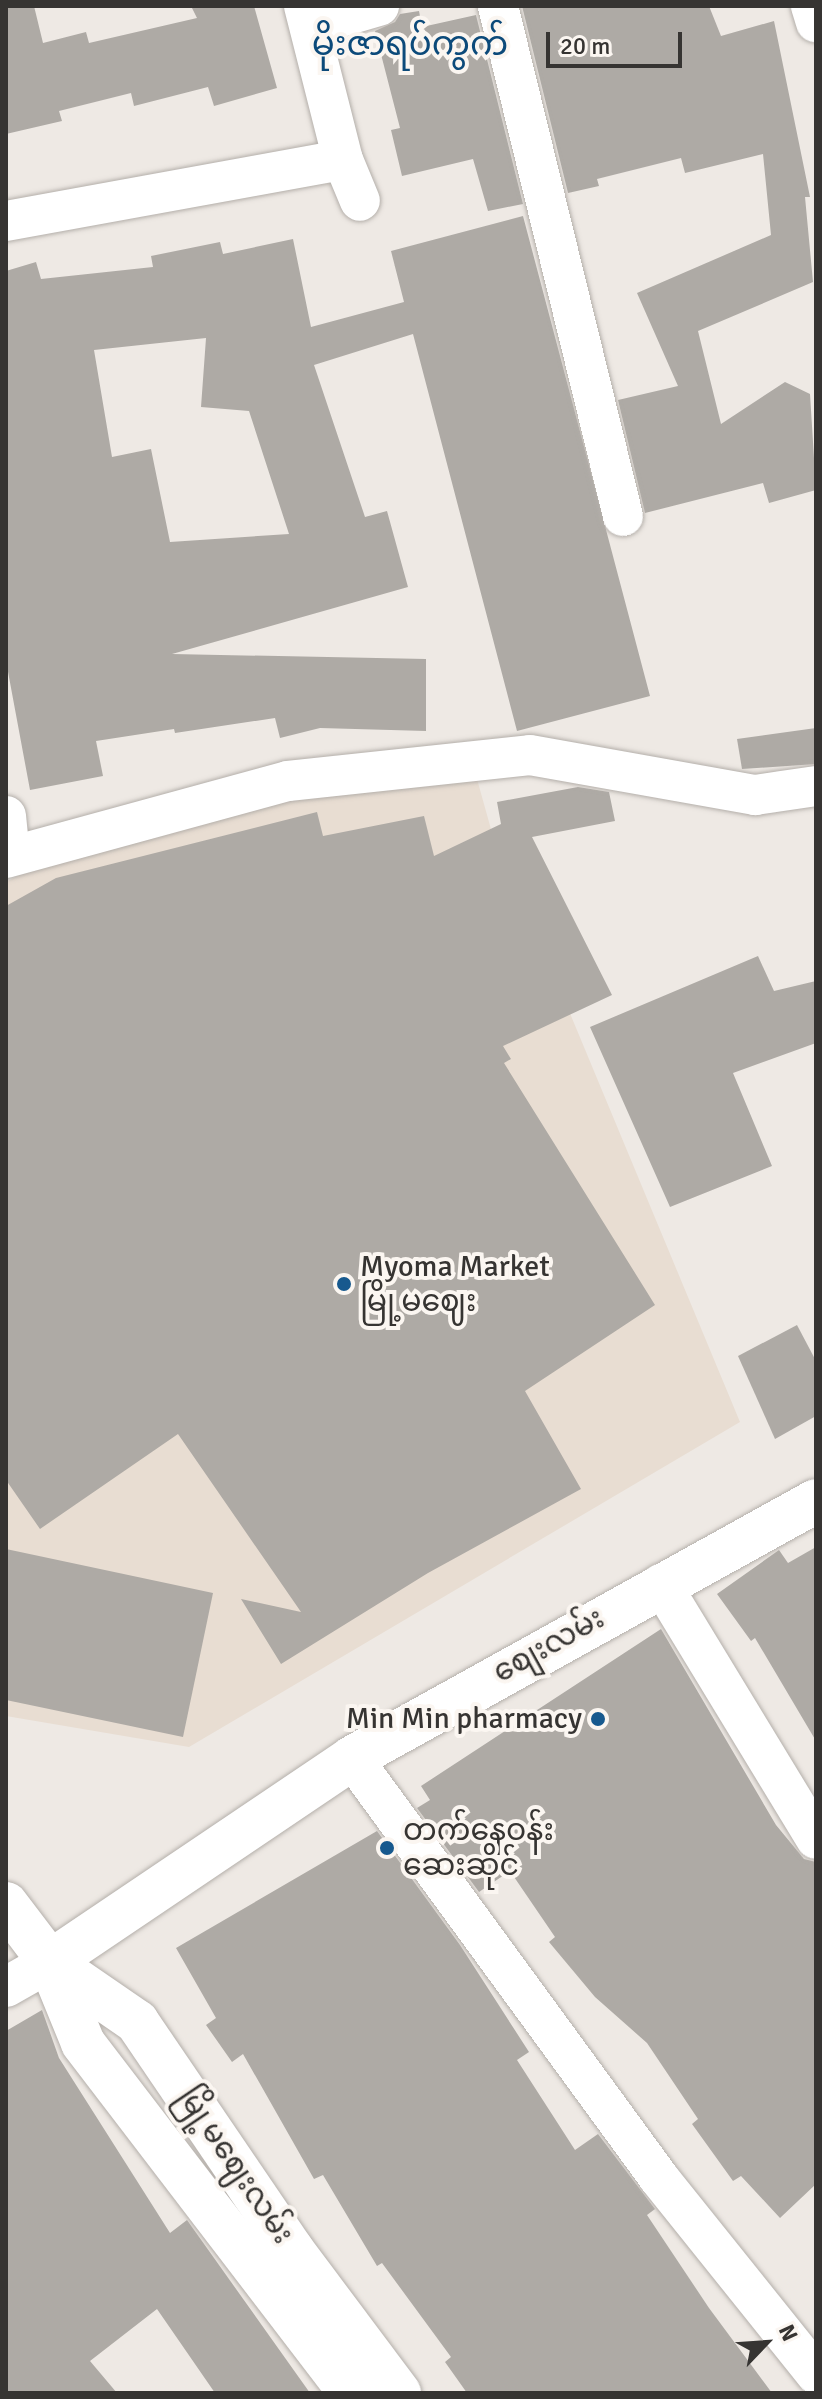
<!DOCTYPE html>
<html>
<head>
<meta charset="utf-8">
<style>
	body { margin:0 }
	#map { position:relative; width:822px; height:2399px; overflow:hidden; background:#eee9e4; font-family:Signika,"Noto Sans Myanmar",sans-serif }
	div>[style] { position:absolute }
	.built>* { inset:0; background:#e8ddd2 }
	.building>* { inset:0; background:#aeaaa5 }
	.roads { filter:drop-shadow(0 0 2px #b4afaa) drop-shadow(0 0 2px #b4afaa) }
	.street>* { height:40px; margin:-20px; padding:0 20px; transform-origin:20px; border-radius:20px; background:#fff }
	.secondary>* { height:44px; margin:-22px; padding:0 22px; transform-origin:22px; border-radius:22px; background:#fff }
	.dots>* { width:22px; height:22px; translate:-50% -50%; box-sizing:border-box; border:4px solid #fbf6f1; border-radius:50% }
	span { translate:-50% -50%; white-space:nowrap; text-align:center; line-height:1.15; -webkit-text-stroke:8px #fbf6f1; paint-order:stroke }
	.poi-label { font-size:30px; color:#363432 }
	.left { translate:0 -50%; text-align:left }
	.right { translate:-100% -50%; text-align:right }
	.street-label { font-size:30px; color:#363432 }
	.quarter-label { font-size:34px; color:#0c4a7a }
	.frame { position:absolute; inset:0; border:8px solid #363432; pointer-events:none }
	.north { position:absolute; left:726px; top:2303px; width:80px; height:80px; -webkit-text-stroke:6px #fbf6f1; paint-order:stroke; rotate:65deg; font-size:22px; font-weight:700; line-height:32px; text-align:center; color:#363432 }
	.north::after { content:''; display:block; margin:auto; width:28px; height:36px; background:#363432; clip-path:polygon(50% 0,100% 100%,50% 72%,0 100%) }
	.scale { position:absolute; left:546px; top:32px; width:136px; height:36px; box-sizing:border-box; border:4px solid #363432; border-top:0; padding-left:10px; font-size:24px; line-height:28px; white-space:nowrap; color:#363432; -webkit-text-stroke:6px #fbf6f1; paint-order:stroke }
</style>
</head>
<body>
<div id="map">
	<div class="built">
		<div style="clip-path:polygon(477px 779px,504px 876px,569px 1011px,740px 1422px,189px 1747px,6px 1716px,6px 882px,165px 800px)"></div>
	</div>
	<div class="building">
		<div style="clip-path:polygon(6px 6px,34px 6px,43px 43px,86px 32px,89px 43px,197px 18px,191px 6px,254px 6px,277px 88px,214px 106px,208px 87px,134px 106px,131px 93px,59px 111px,62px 121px,6px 134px)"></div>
		<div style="clip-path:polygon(522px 6px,709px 6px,721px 36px,774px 21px,810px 197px,805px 197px,813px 282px,698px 331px,721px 424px,785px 382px,810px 394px,816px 490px,769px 503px,763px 483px,645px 513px,618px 400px,678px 386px,637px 293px,771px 235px,763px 154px,685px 173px,681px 158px,597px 179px,599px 186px,568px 193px)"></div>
		<div style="clip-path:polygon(419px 11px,422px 27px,476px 15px,523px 204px,488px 211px,473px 159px,402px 176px,391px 130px,400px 128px,375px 31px,395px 22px,400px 14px)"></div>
		<div style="clip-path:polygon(evenodd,523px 216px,650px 696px,517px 731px,413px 334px,314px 365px,365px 517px,387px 511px,408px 587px,172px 654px,426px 659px,426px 731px,320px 728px,280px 738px,275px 718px,175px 733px,174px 729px,96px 741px,103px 776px,30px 790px,6px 661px,6px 271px,36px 262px,41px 279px,153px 267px,151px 256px,220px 242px,223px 254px,293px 239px,311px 327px,404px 302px,391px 251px,523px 216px,206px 338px,201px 407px,249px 411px,289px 534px,170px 542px,151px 449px,112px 457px,94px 350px,206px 338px)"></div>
		<div style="clip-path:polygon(816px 728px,816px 764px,742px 769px,737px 739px)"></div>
		<div style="clip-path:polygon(578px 787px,609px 792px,615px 821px,532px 837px,612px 995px,503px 1046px,511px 1059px,504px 1063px,655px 1305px,525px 1391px,581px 1489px,428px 1573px,281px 1664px,241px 1599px,301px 1612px,178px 1434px,40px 1529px,6px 1480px,6px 906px,56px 878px,317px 812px,323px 836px,424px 816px,434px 856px,501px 824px,497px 802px)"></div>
		<div style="clip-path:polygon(758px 956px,774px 991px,816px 981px,816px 1043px,733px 1073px,772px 1166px,670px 1207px,590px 1027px)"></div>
		<div style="clip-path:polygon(797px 1325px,816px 1361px,816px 1416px,775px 1439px,738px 1356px)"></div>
		<div style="clip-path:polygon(816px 1547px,816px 1741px,755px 1638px,751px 1641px,717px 1594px,779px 1550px,788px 1563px)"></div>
		<div style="clip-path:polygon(6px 1549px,213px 1593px,183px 1737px,6px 1700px)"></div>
		<div style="clip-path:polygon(661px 1629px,776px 1825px,804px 1859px,816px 1862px,816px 2184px,780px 2218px,741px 2176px,733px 2181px,692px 2124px,698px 2119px,647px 2043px,595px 1997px,549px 1942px,555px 1937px,510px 1871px,479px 1892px,417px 1808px,430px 1800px,421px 1786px)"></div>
		<div style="clip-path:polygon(377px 1831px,460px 1945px,529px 2052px,517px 2060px,575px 2150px,598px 2134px,655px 2209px,647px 2215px,709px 2308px,772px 2393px,467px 2393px,445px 2362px,451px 2357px,382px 2263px,377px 2266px,323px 2175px,314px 2179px,243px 2054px,232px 2062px,206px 2025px,216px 2018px,176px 1948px)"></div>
		<div style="clip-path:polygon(42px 2010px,59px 2058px,170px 2233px,187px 2220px,310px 2393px,215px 2393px,157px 2309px,90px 2361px,117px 2393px,6px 2393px,6px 2031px)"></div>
	</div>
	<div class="roads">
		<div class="street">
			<div style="left:304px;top:6px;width:159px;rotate:75.8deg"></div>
			<div style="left:343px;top:160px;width:44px;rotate:67.5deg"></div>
			<div style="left:498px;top:6px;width:525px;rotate:76.23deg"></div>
			<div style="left:811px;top:6px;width:17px;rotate:73deg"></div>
			<div style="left:310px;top:26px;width:72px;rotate:-16.2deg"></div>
			<div style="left:6px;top:221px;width:342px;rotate:-10.3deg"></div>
			<div style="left:6px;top:816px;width:40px;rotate:84.3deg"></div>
			<div style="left:6px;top:858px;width:292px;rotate:-15.3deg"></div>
			<div style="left:288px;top:781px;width:243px;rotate:-6.1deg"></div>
			<div style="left:530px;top:755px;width:229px;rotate:10.1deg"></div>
			<div style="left:755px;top:795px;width:62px;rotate:-8.4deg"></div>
			<div style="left:661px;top:1584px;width:298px;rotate:58.7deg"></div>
			<div style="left:352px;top:1758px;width:520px;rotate:53.83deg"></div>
			<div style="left:659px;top:2178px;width:251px;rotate:51.3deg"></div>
			<div style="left:6px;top:1987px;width:51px;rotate:-29.6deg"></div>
		</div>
		<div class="secondary">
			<div style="left:6px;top:1904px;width:73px;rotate:52.8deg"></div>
			<div style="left:50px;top:1962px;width:87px;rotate:67.8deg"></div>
			<div style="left:83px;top:2043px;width:441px;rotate:52.6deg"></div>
			<div style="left:50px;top:1962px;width:364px;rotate:-34deg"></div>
			<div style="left:352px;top:1758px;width:530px;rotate:-28.98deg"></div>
			<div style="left:50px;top:1962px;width:106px;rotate:34.6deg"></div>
			<div style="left:137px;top:2022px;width:276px;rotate:55.8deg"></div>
			<div style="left:292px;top:2250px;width:179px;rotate:53.2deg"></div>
		</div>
	</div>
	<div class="dots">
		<div style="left:344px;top:1284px;background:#17598e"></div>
		<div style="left:598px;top:1719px;background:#17598e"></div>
		<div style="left:387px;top:1848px;background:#17598e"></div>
	</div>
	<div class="poi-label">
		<span class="left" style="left:360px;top:1284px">Myoma Market<br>မြို့မဈေး</span>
		<span class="right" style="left:582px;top:1719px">Min Min pharmacy</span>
		<span class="left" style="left:403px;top:1848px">တက်နေဝန်း<br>ဆေးဆိုင်</span>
	</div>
	<div class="street-label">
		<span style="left:549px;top:1646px;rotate:-29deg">စျေးလမ်း</span>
		<span style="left:235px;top:2166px;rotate:56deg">မြို့မဈေးလမ်း</span>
	</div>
	<div class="quarter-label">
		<span style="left:410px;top:45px">မိုးဇာရပ်ကွက်</span>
	</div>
	<div class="frame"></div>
	<div class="north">N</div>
	<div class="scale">20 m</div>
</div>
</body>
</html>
